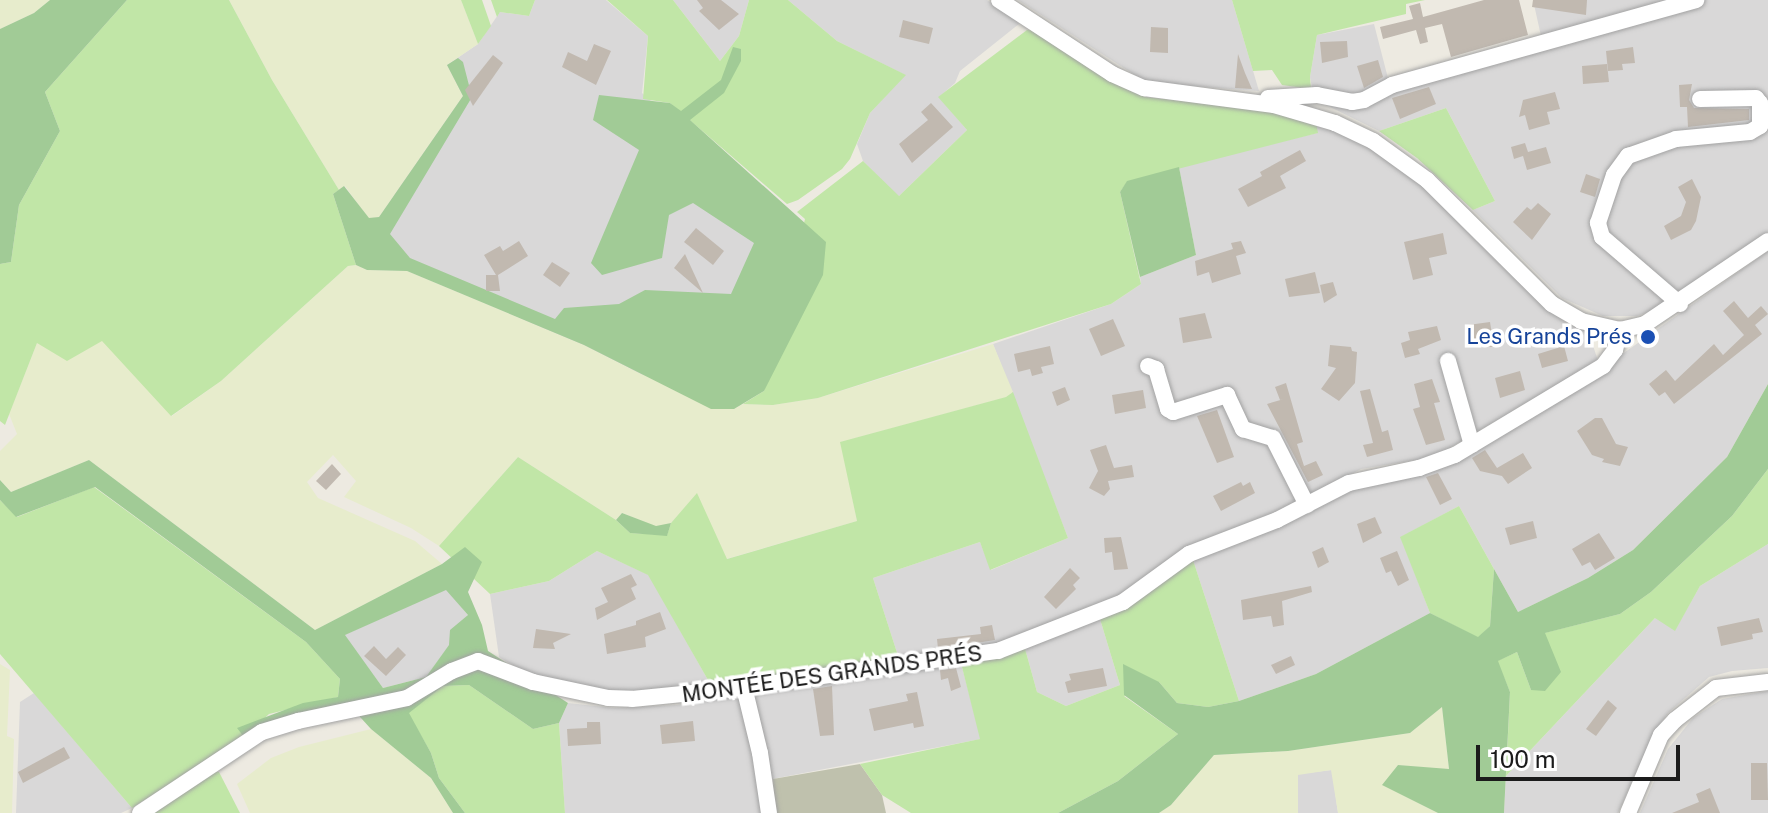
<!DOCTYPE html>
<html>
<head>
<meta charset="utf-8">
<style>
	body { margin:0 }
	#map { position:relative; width:1768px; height:813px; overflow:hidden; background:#edeae1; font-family:"Public Sans",sans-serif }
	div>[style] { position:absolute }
	.residential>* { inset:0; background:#d9d8d8 }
	.construction>* { inset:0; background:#bfc1ad }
	.farmland>* { inset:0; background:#e7eccc }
	.grass>* { inset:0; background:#c1e6a7 }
	.forest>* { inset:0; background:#a1cb96 }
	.building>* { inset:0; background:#c1b9b0 }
	.roads { filter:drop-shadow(0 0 2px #a2a2a2) drop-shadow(0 0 2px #a2a2a2) }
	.street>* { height:16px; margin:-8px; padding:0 8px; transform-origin:8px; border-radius:8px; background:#fff }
	.dots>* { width:22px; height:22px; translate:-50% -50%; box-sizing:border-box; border:4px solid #fff; border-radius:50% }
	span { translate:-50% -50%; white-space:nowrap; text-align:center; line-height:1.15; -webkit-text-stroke:7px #fff; paint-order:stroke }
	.transit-label { font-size:22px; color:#164399 }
	.right { translate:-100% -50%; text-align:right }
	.street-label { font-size:22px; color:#1b1b1b }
	.scale { position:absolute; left:1476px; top:745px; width:204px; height:36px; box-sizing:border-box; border:4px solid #1b1b1b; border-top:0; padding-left:10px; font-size:24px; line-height:28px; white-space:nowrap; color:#1b1b1b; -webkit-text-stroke:6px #fff; paint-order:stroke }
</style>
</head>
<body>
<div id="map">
	<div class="residential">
		<div style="clip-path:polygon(535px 0,606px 0,648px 36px,642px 93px,818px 250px,729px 419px,373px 247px,447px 65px,478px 44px,500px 12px,529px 16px)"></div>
		<div style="clip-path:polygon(673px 0,749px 0,739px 36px,720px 61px)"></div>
		<div style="clip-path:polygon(788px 0,987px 0,1018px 20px,1019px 24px,960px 71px,955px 83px,939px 97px,967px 130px,898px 197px,863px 161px,857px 144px,870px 113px,905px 75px,837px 41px)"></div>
		<div style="clip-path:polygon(1018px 0,1232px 0,1259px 91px,1161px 84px,1141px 79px)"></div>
		<div style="clip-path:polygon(1533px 0,1768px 0,1768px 232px,1659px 308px,1637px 316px,1603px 316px,1562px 298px,1473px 210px,1495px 201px,1446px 108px,1379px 131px,1314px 99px,1310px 77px,1317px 35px,1374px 24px,1390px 86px,1543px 45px)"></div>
		<div style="clip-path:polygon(1316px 123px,1372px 148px,1411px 173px,1546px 307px,1569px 325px,1588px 330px,1598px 361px,1434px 457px,1361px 469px,1132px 590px,1008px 644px,900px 662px,873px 578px,980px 542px,991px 570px,1068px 538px,993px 344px,1111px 304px,1141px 284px,1140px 277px,1196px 255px,1179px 167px,1317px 133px)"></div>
		<div style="clip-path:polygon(1768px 251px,1768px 384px,1727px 457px,1633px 550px,1588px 578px,1518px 612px,1459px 506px,1401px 537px,1430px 613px,1316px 674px,1239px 701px,1193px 560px,1333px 494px,1405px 476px,1587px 379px)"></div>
		<div style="clip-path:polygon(1768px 544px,1768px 668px,1732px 671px,1709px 677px,1668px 713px,1654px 733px,1618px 813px,1504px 813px,1506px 776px,1656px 617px,1675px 630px,1700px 586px)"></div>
		<div style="clip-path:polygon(597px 551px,649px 575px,712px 687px,667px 692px,598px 691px,526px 673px,499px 657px,490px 594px,549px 581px)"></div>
		<div style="clip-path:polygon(446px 589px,468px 615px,450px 645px,426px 677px,383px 688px,344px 635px)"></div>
		<div style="clip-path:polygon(1100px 619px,1120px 685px,1066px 706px,1037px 692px,1024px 645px)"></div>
		<div style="clip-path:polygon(961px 663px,981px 739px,757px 782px,763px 813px,565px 813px,559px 723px,568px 703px,613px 708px,677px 705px)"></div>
		<div style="clip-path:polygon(1768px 691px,1768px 813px,1640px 813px,1668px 749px,1693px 718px,1722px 699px)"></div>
		<div style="clip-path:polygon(34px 693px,132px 808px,121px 813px,16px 813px,20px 702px)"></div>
		<div style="clip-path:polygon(1332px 770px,1338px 813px,1298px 813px,1298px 774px)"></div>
	</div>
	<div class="construction">
		<div style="clip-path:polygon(860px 764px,882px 795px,886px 813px,774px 813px,773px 779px)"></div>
	</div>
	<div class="farmland">
		<div style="clip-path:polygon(0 0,50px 0,34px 13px,0 29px)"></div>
		<div style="clip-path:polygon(229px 0,461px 0,478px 44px,447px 65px,463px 96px,379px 217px,369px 219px,345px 186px,339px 190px,272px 80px)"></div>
		<div style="clip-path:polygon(356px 265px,367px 270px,407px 271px,584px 345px,641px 374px,734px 409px,743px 404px,773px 405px,818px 398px,993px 344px,1013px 392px,1007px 397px,841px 442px,857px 521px,726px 559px,697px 494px,671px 523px,656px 527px,622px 513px,616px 520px,518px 457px,439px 546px,411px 528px,344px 497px,356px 481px,333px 455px,307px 482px,318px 498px,415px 541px,442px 564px,315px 630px,89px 460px,11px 492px,0 480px,0 451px,17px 434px,9px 414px,37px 343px,103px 340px,172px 416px,221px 381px,348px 266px)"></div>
		<div style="clip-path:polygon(0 664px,10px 670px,7px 736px,14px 739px,12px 813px,0 813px)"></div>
		<div style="clip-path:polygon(1442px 707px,1449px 770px,1398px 765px,1383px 785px,1438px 813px,1338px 813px,1331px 770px,1298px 775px,1298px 813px,1159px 813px,1171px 805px,1214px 755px,1288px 751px,1410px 733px)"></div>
		<div style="clip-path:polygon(371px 729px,431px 778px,453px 813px,250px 813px,237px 784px,271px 758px,299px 747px)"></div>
	</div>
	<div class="grass">
		<div style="clip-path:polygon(127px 0,229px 0,272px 80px,339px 190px,333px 194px,356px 265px,348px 266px,221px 381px,171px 416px,102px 341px,67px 361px,37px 343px,5px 425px,0 421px,0 264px,11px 262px,19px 205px,60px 131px,45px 92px)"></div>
		<div style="clip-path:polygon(461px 0,482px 0,491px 26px,478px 44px)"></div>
		<div style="clip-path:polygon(491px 0,535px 0,529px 16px,500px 12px,497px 17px)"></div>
		<div style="clip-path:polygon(607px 0,673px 0,720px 61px,739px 36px,749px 0,788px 0,837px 41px,906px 75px,870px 113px,850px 159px,842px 169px,798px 200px,787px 204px,670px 103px,643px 99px,648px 36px)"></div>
		<div style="clip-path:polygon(1232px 0,1425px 0,1406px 4px,1406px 14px,1317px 35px,1310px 77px,1311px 89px,1282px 85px,1272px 70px,1253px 71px)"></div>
		<div style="clip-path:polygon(1033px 29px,1100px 75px,1145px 97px,1265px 110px,1316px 123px,1318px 133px,1127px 182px,1120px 192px,1141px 284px,1111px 304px,818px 398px,773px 405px,743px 404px,764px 391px,805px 219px,797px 212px,863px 161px,899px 196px,967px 130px,938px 97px,1027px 30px)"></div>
		<div style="clip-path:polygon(1446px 108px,1495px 201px,1473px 210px,1417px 158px,1379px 131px)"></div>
		<div style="clip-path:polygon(1013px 392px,1068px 538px,990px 570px,980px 542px,873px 578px,900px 662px,712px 687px,648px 575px,597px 551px,549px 581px,490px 594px,439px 546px,518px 457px,616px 520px,630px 533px,667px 535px,671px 523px,697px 493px,727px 559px,857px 521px,840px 442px,1006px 397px)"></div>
		<div style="clip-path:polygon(1768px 469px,1768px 544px,1700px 586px,1675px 631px,1655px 618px,1506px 776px,1510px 692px,1497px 661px,1517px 652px,1531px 690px,1544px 633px,1620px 614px,1651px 592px,1732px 516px)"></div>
		<div style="clip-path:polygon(94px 487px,306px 642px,340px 679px,338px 697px,269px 714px,244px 737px,132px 808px,0 654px,0 500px,17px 517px)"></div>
		<div style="clip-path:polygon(1459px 506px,1494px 569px,1490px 626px,1478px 638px,1430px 613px,1400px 537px)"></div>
		<div style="clip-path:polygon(1193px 560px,1239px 701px,1208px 707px,1177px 703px,1159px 682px,1124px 696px,1178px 734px,1118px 781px,1058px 813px,911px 813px,882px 795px,860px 764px,980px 739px,961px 663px,1024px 645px,1037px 692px,1066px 706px,1120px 685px,1100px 619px)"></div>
		<div style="clip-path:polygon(469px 685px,533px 729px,559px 723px,565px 813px,465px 813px,439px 778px,431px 753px,408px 713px,443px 686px)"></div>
		<div style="clip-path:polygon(214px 772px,219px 772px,240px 813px,152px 813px)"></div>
	</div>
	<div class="forest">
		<div style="clip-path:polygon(50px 0,127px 0,45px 92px,60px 131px,19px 205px,11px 262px,0 264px,0 29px,34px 13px)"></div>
		<div style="clip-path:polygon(733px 47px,741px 49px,741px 61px,724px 93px,690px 120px,826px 242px,823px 275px,764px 391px,734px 409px,711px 409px,584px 345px,407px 271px,367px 270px,356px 265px,333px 194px,344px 186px,369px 218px,379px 217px,463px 96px,447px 65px,458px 58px,463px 62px,472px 97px,390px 234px,410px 258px,555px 319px,564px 308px,619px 304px,645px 290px,731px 294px,754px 243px,693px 203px,669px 215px,662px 258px,602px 275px,591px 263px,639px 150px,593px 120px,599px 95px,670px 103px,681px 111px,721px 80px)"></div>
		<div style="clip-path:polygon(1179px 167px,1196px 255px,1140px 277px,1120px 192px,1127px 181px)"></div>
		<div style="clip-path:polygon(1768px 384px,1768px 469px,1732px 516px,1651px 592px,1620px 614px,1545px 633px,1561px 672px,1545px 691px,1531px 690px,1517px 652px,1498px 661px,1510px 692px,1504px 813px,1438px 813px,1382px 785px,1398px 765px,1449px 769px,1442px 707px,1410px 733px,1288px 751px,1214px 755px,1171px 805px,1159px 813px,1058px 813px,1118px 781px,1178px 734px,1124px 695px,1123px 664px,1159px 682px,1177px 703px,1208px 707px,1239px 701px,1316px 674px,1430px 613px,1478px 637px,1490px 626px,1494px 569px,1518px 612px,1588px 578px,1633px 550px,1727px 457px)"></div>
		<div style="clip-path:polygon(evenodd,89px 460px,315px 630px,442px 564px,465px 547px,482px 562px,468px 592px,482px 625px,488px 651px,568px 703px,559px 723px,533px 729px,469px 685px,443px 686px,409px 713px,431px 753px,439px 778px,465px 813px,453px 813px,431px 778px,371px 729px,351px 707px,244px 737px,237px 728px,303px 703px,338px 697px,340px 679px,306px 642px,95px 487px,16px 517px,0 500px,0 480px,11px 492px,89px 460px,446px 590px,468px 615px,450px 630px,449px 645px,426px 677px,383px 688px,345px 635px,446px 590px)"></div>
		<div style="clip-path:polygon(622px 513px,656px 526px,671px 523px,667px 536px,630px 533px,616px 520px)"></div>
	</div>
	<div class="building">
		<div style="clip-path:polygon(697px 0,721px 0,739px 14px,719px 30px,699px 11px,703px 8px)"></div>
		<div style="clip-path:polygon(1484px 0,1519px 0,1528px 35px,1451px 57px,1442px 24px,1425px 28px,1428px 42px,1420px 44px,1416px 30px,1383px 39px,1380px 27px,1413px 19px,1409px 6px,1420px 3px,1423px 17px)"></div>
		<div style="clip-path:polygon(1533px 0,1587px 0,1586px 15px,1532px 7px)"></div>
		<div style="clip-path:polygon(903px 20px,933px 28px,929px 44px,899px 37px)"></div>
		<div style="clip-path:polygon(1151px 27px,1168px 28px,1168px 53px,1150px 52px)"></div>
		<div style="clip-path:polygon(1347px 41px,1348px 57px,1322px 63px,1320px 42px)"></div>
		<div style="clip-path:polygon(594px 44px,611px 51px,596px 85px,562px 67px,568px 52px,587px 61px)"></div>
		<div style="clip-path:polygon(1633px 47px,1635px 63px,1622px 64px,1623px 70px,1608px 71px,1606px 51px)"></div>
		<div style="clip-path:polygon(1238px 54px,1245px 73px,1252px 89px,1235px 88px)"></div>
		<div style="clip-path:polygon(493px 55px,503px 63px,473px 106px,465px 90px)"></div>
		<div style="clip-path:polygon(1378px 60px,1383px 77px,1364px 88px,1357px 66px)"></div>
		<div style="clip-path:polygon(1607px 64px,1609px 82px,1583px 84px,1582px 66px)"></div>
		<div style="clip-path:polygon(1692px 84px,1689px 100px,1694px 108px,1749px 109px,1749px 120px,1688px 127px,1687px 107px,1680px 107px,1679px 85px)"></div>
		<div style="clip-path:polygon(1429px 87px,1436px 104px,1400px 119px,1392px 98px)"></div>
		<div style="clip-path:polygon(1555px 92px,1560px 109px,1547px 112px,1550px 124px,1529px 130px,1525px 115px,1519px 117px,1523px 100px)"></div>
		<div style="clip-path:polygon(931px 103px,953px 127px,912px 163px,899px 144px,928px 120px,921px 112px)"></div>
		<div style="clip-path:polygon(1525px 143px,1528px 152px,1546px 147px,1551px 163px,1527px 170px,1523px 156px,1514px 159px,1511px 147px)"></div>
		<div style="clip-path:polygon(1300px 150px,1306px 161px,1280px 176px,1286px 188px,1248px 207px,1238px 189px,1262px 176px,1260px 172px)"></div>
		<div style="clip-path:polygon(1586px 174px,1600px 179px,1595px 197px,1580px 192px)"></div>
		<div style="clip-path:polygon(1692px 179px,1701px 197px,1696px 221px,1691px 230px,1671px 240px,1664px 226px,1681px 216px,1686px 202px,1678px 187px)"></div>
		<div style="clip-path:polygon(1538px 203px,1551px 214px,1532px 240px,1513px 222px,1527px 207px,1531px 210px)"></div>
		<div style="clip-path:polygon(696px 228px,724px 251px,713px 265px,684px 242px)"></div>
		<div style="clip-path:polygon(1443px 233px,1447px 254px,1429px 258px,1433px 275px,1413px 280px,1404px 242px)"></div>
		<div style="clip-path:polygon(519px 241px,528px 256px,498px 275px,500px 291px,486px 291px,486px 275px,496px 275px,484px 255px,500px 246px,503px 251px)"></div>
		<div style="clip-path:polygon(1241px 241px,1246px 253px,1236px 256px,1241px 274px,1212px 283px,1209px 272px,1197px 276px,1195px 261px,1233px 249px,1231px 243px)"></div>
		<div style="clip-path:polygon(685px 254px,703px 293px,674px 268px)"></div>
		<div style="clip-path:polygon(552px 262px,570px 273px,560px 287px,543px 275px)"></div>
		<div style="clip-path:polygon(1315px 272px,1320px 293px,1289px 297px,1285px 279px)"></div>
		<div style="clip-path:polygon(1333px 282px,1337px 295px,1324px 303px,1320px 285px)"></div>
		<div style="clip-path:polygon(1734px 301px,1748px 318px,1761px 306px,1768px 314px,1755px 325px,1762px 334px,1674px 404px,1665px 392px,1659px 396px,1649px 384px,1666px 370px,1675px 381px,1714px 344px,1723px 355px,1744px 335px,1723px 311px)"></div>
		<div style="clip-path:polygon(1205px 313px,1212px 338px,1183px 343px,1179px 318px)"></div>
		<div style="clip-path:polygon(1113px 319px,1125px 346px,1101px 356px,1089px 329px)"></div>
		<div style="clip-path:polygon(1490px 322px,1494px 347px,1471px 347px,1468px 325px)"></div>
		<div style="clip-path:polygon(1437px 326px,1441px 340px,1418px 349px,1420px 354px,1405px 358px,1401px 343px,1410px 340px,1408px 332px)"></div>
		<div style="clip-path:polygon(1330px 345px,1351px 347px,1352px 351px,1357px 352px,1355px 383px,1339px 401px,1321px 389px,1336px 368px,1328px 366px)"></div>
		<div style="clip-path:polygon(1050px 346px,1054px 364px,1041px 367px,1043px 373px,1032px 376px,1030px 369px,1018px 372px,1014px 354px)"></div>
		<div style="clip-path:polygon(1564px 346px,1568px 361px,1542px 368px,1538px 354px)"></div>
		<div style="clip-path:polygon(1520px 371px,1525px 390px,1500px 398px,1495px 378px)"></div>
		<div style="clip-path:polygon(1432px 379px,1440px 402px,1434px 403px,1445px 440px,1426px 445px,1413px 409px,1420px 407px,1414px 384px)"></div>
		<div style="clip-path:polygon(1286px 383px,1303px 442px,1297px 444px,1304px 466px,1316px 461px,1323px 475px,1308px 482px,1267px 404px,1284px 399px,1280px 400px,1275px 387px)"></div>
		<div style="clip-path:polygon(1065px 387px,1070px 400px,1057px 406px,1052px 392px)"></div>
		<div style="clip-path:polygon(1370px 389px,1382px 432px,1388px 430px,1393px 450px,1367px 457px,1363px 445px,1373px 443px,1360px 391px)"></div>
		<div style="clip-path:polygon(1143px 390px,1146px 408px,1115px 414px,1112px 395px)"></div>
		<div style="clip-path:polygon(1217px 410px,1234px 457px,1217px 463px,1197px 416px)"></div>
		<div style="clip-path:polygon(1595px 418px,1602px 418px,1616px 444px,1628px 447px,1620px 466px,1602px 462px,1604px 459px,1592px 455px,1577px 431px)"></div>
		<div style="clip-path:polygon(1106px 445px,1114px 468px,1132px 465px,1134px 477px,1108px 481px,1110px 489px,1104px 496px,1089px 488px,1098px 471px,1090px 450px)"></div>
		<div style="clip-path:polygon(1485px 450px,1497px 468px,1523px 453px,1532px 468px,1508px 484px,1502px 476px,1480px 471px,1472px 458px)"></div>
		<div style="clip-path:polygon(332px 464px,341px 474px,326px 490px,316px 481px)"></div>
		<div style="clip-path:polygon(1438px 473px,1452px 499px,1440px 505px,1426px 477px)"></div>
		<div style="clip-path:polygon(1241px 482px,1243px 486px,1250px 482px,1255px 493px,1221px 511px,1213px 496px)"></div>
		<div style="clip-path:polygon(1375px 517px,1382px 533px,1363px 543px,1357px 524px)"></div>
		<div style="clip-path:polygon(1533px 521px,1537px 538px,1510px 545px,1505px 528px)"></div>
		<div style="clip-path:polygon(1599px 533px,1615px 558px,1595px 570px,1590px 562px,1582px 566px,1572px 549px)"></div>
		<div style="clip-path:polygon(1121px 537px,1128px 569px,1114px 570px,1112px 552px,1105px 553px,1104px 538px)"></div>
		<div style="clip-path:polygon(1323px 547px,1329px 562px,1318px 568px,1312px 552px)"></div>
		<div style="clip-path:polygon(1397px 551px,1409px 580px,1398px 586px,1391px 571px,1386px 573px,1380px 558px)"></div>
		<div style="clip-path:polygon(1070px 568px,1080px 578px,1073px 585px,1076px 589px,1056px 609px,1044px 597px)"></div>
		<div style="clip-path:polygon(631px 574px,637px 585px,631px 588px,636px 599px,597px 620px,595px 608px,608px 602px,601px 588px)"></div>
		<div style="clip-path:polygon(1311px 586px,1312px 592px,1282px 601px,1284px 625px,1273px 627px,1271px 616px,1243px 620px,1241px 600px)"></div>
		<div style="clip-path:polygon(660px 612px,666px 629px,645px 637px,646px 647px,607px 654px,604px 634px,636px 625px,636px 621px)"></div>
		<div style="clip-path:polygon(1759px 618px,1763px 632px,1752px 634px,1753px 639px,1721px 646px,1717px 627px)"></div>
		<div style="clip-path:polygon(992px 625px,995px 640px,938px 649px,937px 639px,981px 634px,980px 627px)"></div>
		<div style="clip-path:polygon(536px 629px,571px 634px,553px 643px,555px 649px,533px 648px)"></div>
		<div style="clip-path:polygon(374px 646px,386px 659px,398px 647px,406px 655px,386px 676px,364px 656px)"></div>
		<div style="clip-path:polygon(1291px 656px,1295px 665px,1276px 674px,1271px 665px)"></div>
		<div style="clip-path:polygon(956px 668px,961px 687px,951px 691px,948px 678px,941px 680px,940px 670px)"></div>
		<div style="clip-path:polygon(1103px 668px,1107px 686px,1068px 693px,1065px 682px,1071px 680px,1069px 674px)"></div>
		<div style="clip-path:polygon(832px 686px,834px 735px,820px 736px,813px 689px)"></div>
		<div style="clip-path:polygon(917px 692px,924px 726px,914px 728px,913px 723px,874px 731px,869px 709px,908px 701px,906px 694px)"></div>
		<div style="clip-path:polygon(1608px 700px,1617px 708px,1596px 736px,1586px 729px)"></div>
		<div style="clip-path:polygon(693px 721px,695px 741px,662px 744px,660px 725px)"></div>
		<div style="clip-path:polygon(587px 722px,600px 722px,601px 744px,568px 746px,567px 729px,587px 728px)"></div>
		<div style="clip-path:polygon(64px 747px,70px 758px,23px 783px,18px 772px)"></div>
		<div style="clip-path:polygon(1751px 763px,1767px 763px,1768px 800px,1751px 800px)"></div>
		<div style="clip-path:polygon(1710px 788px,1720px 813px,1672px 813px,1699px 802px,1696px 794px)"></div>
	</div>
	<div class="roads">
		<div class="street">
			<div style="left:999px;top:0;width:135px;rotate:33.2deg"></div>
			<div style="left:1112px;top:74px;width:35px;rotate:24deg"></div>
			<div style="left:1144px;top:88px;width:131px;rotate:7.5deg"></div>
			<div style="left:1274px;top:105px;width:64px;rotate:16.4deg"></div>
			<div style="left:1335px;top:123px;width:42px;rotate:25.3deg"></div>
			<div style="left:1373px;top:141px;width:67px;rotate:35.8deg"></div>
			<div style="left:1427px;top:180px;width:176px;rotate:44.8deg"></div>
			<div style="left:1552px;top:304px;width:34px;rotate:30deg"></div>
			<div style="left:1581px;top:321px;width:40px;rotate:13deg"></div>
			<div style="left:1620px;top:330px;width:26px;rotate:-13deg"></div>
			<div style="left:1645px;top:324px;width:148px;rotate:-34deg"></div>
			<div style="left:1268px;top:98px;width:49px;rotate:-3.5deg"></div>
			<div style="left:1317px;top:95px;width:36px;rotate:11deg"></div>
			<div style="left:1352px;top:102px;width:12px;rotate:-9deg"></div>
			<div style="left:1364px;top:100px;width:32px;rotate:-28deg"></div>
			<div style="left:1392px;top:85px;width:316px;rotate:-15.6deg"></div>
			<div style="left:1680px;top:304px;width:103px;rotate:-139.3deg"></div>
			<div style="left:1602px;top:237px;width:15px;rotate:-106deg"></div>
			<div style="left:1598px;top:223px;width:51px;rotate:-71.6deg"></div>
			<div style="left:1614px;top:175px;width:24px;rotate:-54deg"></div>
			<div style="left:1628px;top:156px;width:51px;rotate:-19.5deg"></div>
			<div style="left:1676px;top:139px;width:74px;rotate:-5.4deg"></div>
			<div style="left:1750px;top:132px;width:12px;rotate:-31deg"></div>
			<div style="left:1760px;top:126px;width:23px;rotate:-90deg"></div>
			<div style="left:1760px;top:103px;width:6px;rotate:-129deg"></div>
			<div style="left:1756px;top:98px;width:56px;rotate:179deg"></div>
			<div style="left:1448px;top:361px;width:87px;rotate:74.1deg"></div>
			<div style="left:1148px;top:366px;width:9px;rotate:21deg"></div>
			<div style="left:1156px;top:369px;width:42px;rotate:73.3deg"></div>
			<div style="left:1168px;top:409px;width:6px;rotate:31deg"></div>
			<div style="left:1173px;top:412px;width:57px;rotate:-17.5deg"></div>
			<div style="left:1227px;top:395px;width:38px;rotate:65deg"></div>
			<div style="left:1243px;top:429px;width:31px;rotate:17deg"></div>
			<div style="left:1273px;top:438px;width:75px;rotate:63.1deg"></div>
			<div style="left:744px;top:687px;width:68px;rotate:76.4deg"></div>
			<div style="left:760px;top:753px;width:61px;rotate:81.5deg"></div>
			<div style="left:140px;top:813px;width:146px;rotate:-33.6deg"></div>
			<div style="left:262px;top:732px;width:38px;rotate:-17deg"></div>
			<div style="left:298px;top:721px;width:111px;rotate:-11.9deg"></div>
			<div style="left:407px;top:698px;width:52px;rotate:-31deg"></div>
			<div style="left:452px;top:671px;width:28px;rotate:-21deg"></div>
			<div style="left:478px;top:661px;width:59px;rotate:20.9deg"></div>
			<div style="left:533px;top:682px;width:77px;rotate:12deg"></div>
			<div style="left:608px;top:698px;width:24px;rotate:2deg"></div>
			<div style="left:632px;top:699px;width:101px;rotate:-5.7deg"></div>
			<div style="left:733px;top:689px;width:268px;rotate:-8.2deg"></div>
			<div style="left:998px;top:651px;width:134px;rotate:-21.4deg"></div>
			<div style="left:1123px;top:602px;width:82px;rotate:-36deg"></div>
			<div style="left:1189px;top:554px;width:94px;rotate:-21.1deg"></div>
			<div style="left:1277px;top:520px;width:81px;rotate:-27.2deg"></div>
			<div style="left:1349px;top:483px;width:72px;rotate:-12.1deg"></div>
			<div style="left:1419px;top:468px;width:38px;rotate:-20deg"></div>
			<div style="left:1455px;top:455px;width:173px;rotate:-31deg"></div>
			<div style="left:1603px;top:366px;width:20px;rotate:-53deg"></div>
			<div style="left:1615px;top:350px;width:21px;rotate:-76deg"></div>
			<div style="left:1628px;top:813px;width:85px;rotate:-67.1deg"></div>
			<div style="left:1661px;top:735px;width:21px;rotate:-47deg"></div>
			<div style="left:1675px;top:720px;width:52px;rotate:-38deg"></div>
			<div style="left:1716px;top:688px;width:52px;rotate:-6.6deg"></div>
		</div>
	</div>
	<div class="dots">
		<div style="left:1648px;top:337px;background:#1a4fb4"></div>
	</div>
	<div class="transit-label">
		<span class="right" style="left:1632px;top:337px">Les Grands Prés</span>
	</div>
	<div class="street-label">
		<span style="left:832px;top:674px;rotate:-8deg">MONTÉE DES GRANDS PRÉS</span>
	</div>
	<div class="scale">100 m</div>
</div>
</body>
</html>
